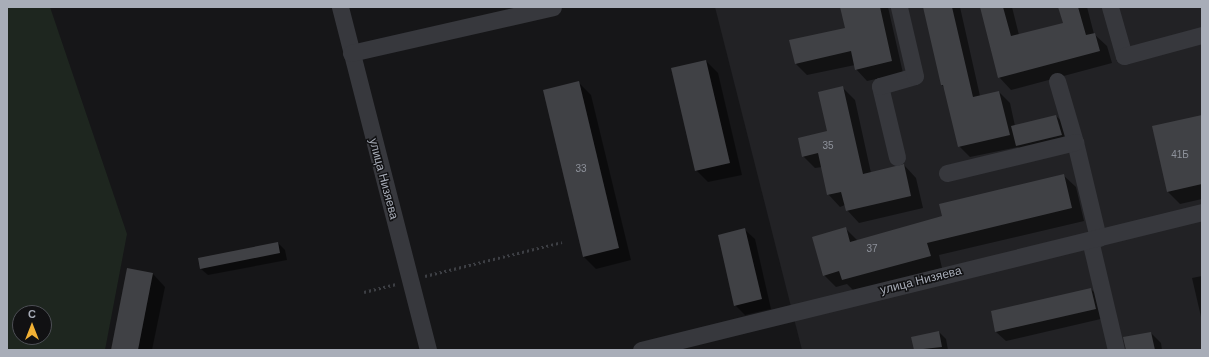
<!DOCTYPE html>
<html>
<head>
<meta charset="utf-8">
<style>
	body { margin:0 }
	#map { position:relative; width:1209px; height:357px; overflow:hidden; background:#161618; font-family:Helvetica,sans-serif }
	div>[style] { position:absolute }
	.built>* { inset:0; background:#222225 }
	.green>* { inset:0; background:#1e261f }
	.shadow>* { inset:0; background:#0007 }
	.building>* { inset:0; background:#404145 }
	.path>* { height:2.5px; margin-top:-1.25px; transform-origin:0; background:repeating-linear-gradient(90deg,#3d3f44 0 2px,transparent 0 5px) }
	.minor>* { height:17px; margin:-8.5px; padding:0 8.5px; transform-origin:8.5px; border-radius:8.5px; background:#37383d }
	span { translate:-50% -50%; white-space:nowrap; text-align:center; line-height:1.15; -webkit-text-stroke:3px #111113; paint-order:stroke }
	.number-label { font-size:10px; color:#8e929b }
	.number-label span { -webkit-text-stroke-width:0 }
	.street-label { font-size:12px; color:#a8adb8 }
	.frame { position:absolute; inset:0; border:8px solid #a8adb8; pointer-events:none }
	.north { position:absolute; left:12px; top:305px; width:40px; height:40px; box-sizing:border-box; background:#111113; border:1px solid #4d4f55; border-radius:50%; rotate:0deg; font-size:11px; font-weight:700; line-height:16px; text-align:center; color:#a8adb8 }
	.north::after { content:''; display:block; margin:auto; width:14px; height:18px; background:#f2b134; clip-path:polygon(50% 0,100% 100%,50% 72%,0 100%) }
</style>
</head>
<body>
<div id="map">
	<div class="built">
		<div style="clip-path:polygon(715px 7px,1202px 7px,1202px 350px,802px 350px)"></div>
	</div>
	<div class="green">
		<div style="clip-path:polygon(evenodd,7px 7px,50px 7px,127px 234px,105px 350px,7px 350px,7px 7px,20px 313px,44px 313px,44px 337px,20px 337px,20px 313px)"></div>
	</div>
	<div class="shadow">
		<div style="clip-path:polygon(841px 7px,888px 7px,903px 73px,867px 81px,856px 69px,855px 65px,807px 75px,796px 64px,846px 29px)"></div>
		<div style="clip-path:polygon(924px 7px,960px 7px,980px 96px,999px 92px,1010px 103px,1015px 126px,1056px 116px,1066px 125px,1071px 144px,1026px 155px,1018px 147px,970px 157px,959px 146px,945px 89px,942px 85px)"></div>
		<div style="clip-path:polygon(981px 7px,1012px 7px,1019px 35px,1064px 24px,1059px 7px,1087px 7px,1094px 34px,1107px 46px,1112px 63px,1011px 90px,999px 77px)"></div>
		<div style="clip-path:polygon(706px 61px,718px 73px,742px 175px,708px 182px,696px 170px)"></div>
		<div style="clip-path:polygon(578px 82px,591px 95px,631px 260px,596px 269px,584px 257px)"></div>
		<div style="clip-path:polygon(842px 87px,855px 100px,871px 173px,904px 165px,916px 178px,923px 208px,859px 223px,847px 210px,845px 205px,840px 207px,828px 194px,822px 167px,815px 168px,803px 156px,828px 132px)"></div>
		<div style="clip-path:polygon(1202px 116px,1202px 199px,1180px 204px,1168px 192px)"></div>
		<div style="clip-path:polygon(1063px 175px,1076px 187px,1084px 221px,939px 255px,942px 268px,855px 292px,847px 284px,836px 287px,824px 275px,846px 229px,858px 241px,944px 217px)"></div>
		<div style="clip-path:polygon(745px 230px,755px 239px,771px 309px,745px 315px,735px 305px)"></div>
		<div style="clip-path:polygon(278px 243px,285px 250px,287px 260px,208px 275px,201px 269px)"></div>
		<div style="clip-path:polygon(153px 274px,165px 287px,152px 350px,112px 350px)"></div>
		<div style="clip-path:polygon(1202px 276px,1202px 321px,1192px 278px)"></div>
		<div style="clip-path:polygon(1091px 289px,1101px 299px,1105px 318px,1006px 341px,996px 332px)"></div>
		<div style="clip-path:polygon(939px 332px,946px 339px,948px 350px,915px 350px,912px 338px)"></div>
		<div style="clip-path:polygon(1151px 333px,1161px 343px,1162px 350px,1126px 350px)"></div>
	</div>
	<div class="building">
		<div style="clip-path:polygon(840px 7px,880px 7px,892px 61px,855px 70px,851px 51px,795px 64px,789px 40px,845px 28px)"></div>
		<div style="clip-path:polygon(923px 7px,952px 7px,973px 97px,999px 91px,1010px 135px,958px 147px,943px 85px,941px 85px)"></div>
		<div style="clip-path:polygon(980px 7px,1003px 7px,1011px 36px,1063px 23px,1058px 7px,1078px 7px,1086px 35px,1095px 33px,1100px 51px,998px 78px)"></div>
		<div style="clip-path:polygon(706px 60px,730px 163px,695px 171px,671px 68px)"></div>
		<div style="clip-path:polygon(579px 81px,619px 248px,583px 257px,543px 90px)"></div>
		<div style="clip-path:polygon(843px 86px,863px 174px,904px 164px,911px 196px,846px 211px,841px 192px,827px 195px,818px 153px,802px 157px,798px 138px,827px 131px,818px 92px)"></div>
		<div style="clip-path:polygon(1056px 115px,1062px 135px,1016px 146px,1011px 126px)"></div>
		<div style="clip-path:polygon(1202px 115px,1202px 184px,1167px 192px,1152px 126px)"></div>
		<div style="clip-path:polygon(1064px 174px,1072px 208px,927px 243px,931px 256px,842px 280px,839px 271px,823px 276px,812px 237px,846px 227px,850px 242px,942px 216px,939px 204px)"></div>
		<div style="clip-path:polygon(745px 228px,762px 299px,734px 306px,718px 235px)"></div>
		<div style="clip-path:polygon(278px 242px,280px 253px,200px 269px,198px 258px)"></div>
		<div style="clip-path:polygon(127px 268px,153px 273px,138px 350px,111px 350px)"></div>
		<div style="clip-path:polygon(1091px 288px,1096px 309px,995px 332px,991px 311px)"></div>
		<div style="clip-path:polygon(939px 331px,942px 347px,914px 350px,911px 337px)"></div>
		<div style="clip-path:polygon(1151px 332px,1155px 350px,1126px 350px,1123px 337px)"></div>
	</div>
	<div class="path">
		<div style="left:425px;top:276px;width:141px;rotate:-13.9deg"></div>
		<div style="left:364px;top:292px;width:32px;rotate:-14deg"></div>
	</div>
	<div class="minor">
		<div style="left:340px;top:7px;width:354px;rotate:75.6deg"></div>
		<div style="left:1110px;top:7px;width:51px;rotate:74.1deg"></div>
		<div style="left:1124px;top:56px;width:81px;rotate:-15.1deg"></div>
		<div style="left:351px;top:53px;width:207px;rotate:-12.8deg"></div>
		<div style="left:1057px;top:81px;width:64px;rotate:73.6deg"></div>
		<div style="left:1075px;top:142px;width:99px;rotate:76.5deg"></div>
		<div style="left:897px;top:157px;width:73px;rotate:-103.5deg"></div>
		<div style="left:880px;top:86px;width:36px;rotate:-16deg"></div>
		<div style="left:915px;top:76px;width:71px;rotate:-103.1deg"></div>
		<div style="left:947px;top:173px;width:132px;rotate:-13.6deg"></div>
		<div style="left:1090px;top:240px;width:113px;rotate:76.7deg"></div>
		<div style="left:641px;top:350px;width:578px;rotate:-13.82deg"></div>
	</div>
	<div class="number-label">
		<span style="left:828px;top:146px">35</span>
		<span style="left:1180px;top:155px">41Б</span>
		<span style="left:581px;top:169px">33</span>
		<span style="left:872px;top:249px">37</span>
	</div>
	<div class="street-label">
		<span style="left:383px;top:179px;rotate:75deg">улица Низяева</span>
		<span style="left:921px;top:281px;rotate:-14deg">улица Низяева</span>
	</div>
	<div class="frame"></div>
	<div class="north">С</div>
</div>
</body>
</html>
